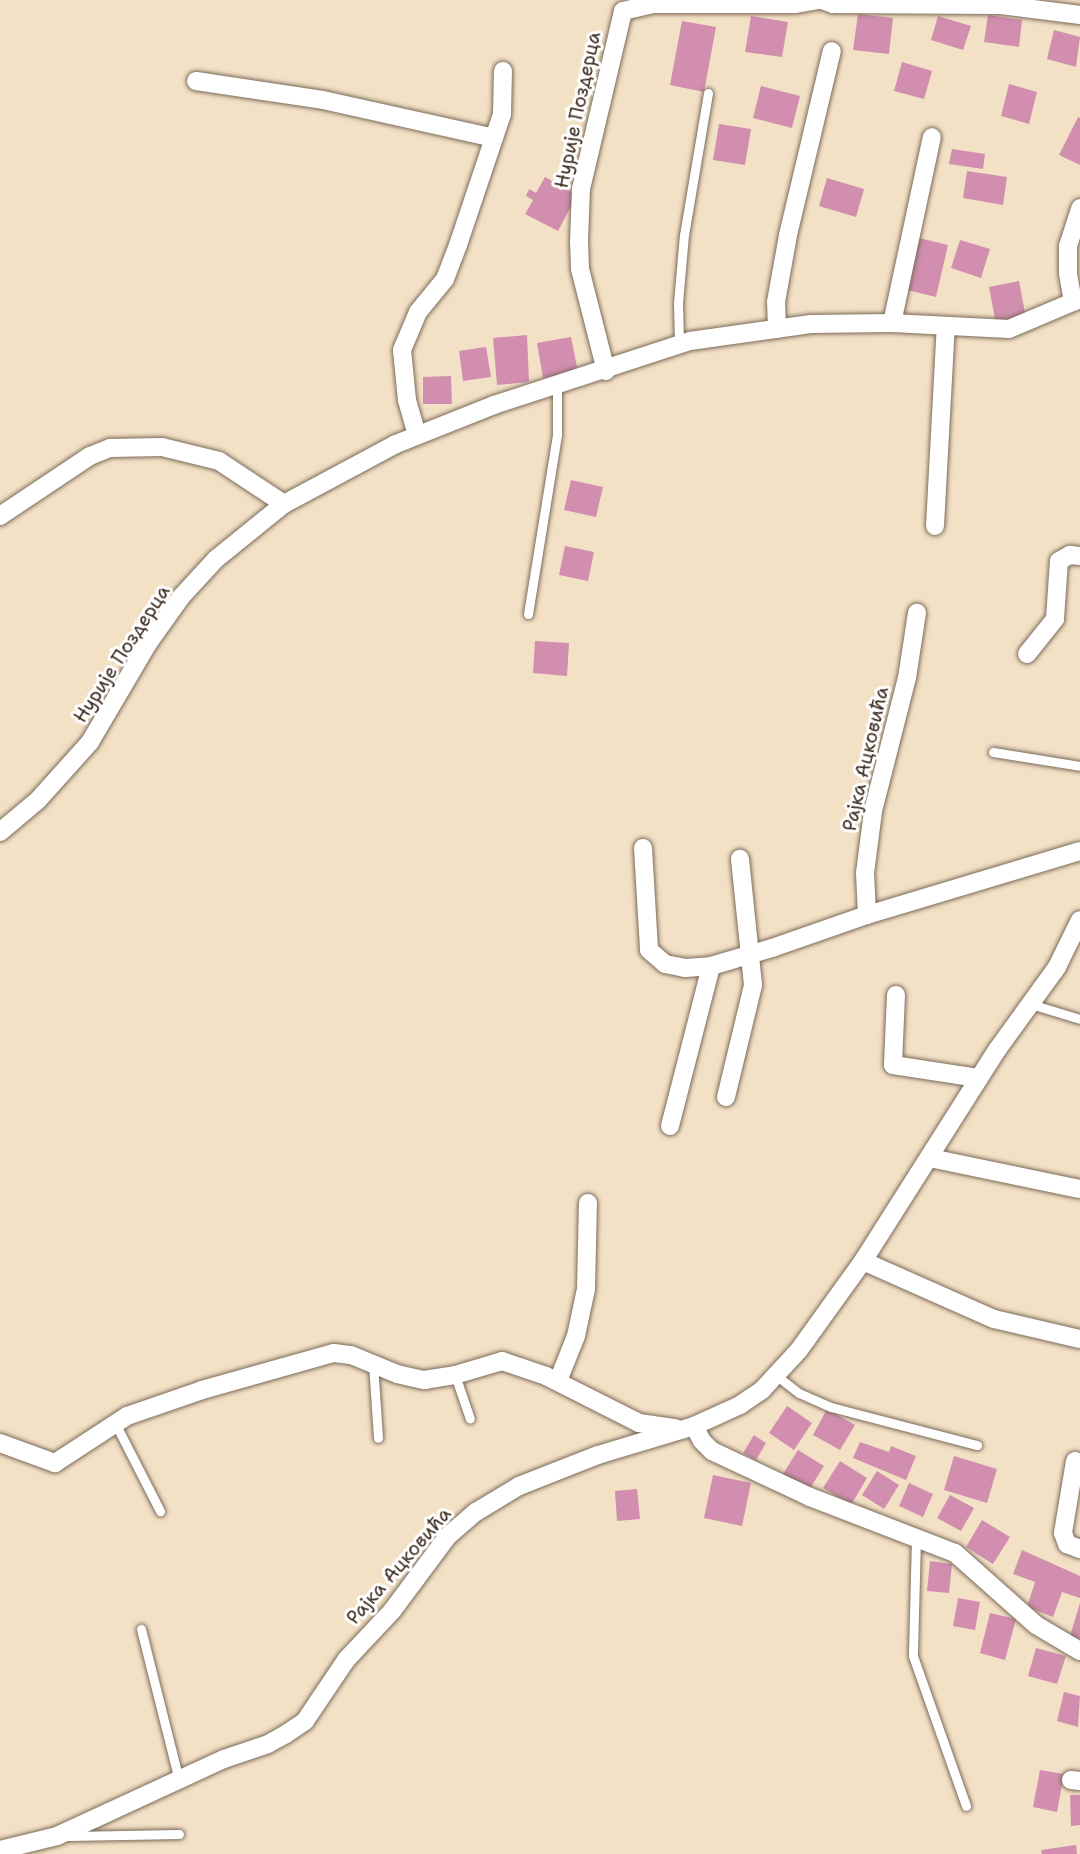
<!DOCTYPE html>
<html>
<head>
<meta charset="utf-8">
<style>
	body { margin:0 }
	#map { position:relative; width:1080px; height:1854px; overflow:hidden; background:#f3e1c6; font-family:"Shantell Sans",sans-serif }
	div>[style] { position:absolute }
	.building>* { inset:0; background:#d18eaf }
	.roads { filter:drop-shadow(0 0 2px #7b6a59) drop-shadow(0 0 2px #7b6a59) }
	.lane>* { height:9px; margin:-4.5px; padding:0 4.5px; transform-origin:4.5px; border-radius:4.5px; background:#fff }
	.street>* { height:18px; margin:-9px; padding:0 9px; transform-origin:9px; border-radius:9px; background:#fff }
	span { translate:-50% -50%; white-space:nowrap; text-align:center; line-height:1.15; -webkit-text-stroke:6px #fff; paint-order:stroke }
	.street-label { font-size:19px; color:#3b2a1e }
</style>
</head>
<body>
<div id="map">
	<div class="building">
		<div style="clip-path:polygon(858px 14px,893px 18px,889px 54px,853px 50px)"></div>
		<div style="clip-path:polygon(988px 15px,1022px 20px,1019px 47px,984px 42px)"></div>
		<div style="clip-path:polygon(751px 16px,788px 22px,782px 57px,745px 52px)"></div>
		<div style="clip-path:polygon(938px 16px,971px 26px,963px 50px,931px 40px)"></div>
		<div style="clip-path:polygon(682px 21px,716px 27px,704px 92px,670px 85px)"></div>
		<div style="clip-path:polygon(1054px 30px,1080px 37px,1076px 67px,1047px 59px)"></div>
		<div style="clip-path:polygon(902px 62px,932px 71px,924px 99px,894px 91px)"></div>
		<div style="clip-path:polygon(1009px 84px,1037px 92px,1029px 124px,1001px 116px)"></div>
		<div style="clip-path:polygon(761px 86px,800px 96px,792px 128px,753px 118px)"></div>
		<div style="clip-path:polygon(1078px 117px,1080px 118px,1080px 165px,1059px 155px)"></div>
		<div style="clip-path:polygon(719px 124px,751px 129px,745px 165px,713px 160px)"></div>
		<div style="clip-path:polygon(952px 149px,985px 154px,983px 169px,949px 164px)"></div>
		<div style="clip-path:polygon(967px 171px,1007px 177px,1003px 205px,963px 198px)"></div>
		<div style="clip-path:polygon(545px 177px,577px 195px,558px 231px,525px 214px,533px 200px,526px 196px,529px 189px,536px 193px)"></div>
		<div style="clip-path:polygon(827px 178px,864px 189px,856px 217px,819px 206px)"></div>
		<div style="clip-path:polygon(919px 238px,948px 245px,936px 297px,907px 290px)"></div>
		<div style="clip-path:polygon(960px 240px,990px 249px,981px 278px,951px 268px)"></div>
		<div style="clip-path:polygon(1019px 281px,1026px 318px,996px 324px,989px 287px)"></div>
		<div style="clip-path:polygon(527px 335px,529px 382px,497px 385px,493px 338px)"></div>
		<div style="clip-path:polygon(571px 337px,578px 372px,543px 378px,537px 343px)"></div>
		<div style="clip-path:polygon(486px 347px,491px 377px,463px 381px,459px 351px)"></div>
		<div style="clip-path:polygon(451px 376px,452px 404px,423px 404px,423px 377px)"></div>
		<div style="clip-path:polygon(571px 480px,603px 487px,596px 517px,564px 510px)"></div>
		<div style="clip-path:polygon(565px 546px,594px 552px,588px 581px,559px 575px)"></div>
		<div style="clip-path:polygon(535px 641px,569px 643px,567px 676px,533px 673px)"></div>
		<div style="clip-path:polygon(787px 1406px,812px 1423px,794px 1450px,769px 1433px)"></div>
		<div style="clip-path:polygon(827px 1409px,855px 1425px,840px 1450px,813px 1435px)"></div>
		<div style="clip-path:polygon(754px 1435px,766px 1443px,756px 1460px,743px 1453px)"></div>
		<div style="clip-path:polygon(860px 1442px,889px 1452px,891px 1446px,916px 1456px,906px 1480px,853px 1458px)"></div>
		<div style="clip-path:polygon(798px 1450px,824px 1466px,809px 1490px,783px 1474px)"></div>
		<div style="clip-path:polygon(954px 1456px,997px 1469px,987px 1503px,944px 1490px)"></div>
		<div style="clip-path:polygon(840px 1461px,867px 1478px,851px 1505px,823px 1488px)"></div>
		<div style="clip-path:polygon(877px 1471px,899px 1485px,884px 1509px,862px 1495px)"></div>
		<div style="clip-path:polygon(713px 1475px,751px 1483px,742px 1526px,704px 1518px)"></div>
		<div style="clip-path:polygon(909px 1483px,933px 1494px,923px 1517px,899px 1506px)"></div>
		<div style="clip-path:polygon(637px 1489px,640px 1519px,617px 1521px,615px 1491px)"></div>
		<div style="clip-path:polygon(950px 1495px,974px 1508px,961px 1531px,937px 1518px)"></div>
		<div style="clip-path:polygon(982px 1520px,1010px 1537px,993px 1564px,966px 1547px)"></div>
		<div style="clip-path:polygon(1022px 1550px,1080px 1576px,1080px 1598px,1062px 1592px,1053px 1617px,1027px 1607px,1035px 1582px,1013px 1574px)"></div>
		<div style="clip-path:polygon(930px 1561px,952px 1564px,949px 1593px,927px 1591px)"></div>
		<div style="clip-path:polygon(958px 1598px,980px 1602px,975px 1630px,953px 1626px)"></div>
		<div style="clip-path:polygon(1080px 1603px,1080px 1639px,1070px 1636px)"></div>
		<div style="clip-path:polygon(990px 1613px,1016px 1619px,1005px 1660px,980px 1653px)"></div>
		<div style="clip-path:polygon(1036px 1648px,1066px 1656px,1057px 1684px,1028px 1676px)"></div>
		<div style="clip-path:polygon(1064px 1692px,1080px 1696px,1078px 1727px,1057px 1721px)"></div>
		<div style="clip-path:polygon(1040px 1770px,1064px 1774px,1057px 1812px,1033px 1807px)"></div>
		<div style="clip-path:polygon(1070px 1795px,1080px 1795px,1080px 1825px,1071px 1826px)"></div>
		<div style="clip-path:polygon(1076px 1845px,1077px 1854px,1042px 1854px,1041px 1850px)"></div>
	</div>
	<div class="roads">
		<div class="lane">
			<div style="left:679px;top:343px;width:40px;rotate:-91.4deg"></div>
			<div style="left:678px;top:303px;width:68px;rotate:-85deg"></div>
			<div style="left:684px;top:235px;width:144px;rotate:-80.4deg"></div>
			<div style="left:528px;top:614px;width:182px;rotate:-80.8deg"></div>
			<div style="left:557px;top:434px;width:47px;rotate:-90deg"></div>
			<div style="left:993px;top:752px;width:88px;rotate:9.1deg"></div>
			<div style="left:1031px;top:1004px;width:51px;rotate:17deg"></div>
			<div style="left:373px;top:1364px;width:74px;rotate:86.1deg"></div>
			<div style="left:455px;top:1375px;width:46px;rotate:71.2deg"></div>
			<div style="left:777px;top:1376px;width:28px;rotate:38deg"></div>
			<div style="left:799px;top:1393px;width:35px;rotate:24deg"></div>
			<div style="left:831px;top:1407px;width:151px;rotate:14.6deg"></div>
			<div style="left:115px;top:1423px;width:99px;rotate:62.9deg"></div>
			<div style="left:916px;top:1538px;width:118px;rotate:91.5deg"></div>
			<div style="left:913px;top:1656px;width:159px;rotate:70.5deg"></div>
			<div style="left:141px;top:1629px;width:156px;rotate:75.9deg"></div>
			<div style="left:69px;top:1836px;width:110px;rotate:-1deg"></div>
		</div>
		<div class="street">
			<div style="left:822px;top:0;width:12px;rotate:20deg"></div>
			<div style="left:833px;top:4px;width:168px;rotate:0.3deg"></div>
			<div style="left:1001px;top:5px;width:80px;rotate:7.2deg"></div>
			<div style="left:196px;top:81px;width:128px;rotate:8.5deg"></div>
			<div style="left:323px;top:100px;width:175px;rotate:12.5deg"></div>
			<div style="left:1073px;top:302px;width:29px;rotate:-100deg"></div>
			<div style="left:1068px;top:273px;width:27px;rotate:-90deg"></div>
			<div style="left:1068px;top:246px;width:40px;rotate:-72deg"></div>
			<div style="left:892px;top:323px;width:190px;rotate:-77.9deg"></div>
			<div style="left:777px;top:329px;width:27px;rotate:-92deg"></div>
			<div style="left:776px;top:302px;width:68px;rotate:-79.8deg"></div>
			<div style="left:788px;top:235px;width:189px;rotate:-76.6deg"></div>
			<div style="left:606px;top:371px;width:105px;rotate:-104.3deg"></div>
			<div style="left:580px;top:269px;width:28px;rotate:-92deg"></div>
			<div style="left:579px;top:241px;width:52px;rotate:-87.8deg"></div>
			<div style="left:581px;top:189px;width:183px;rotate:-76.7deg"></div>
			<div style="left:623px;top:11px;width:31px;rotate:-13deg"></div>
			<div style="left:653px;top:4px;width:143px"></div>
			<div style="left:796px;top:4px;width:23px;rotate:-10deg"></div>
			<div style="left:417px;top:435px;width:36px;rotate:-106deg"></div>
			<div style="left:407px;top:400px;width:50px;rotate:-95.7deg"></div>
			<div style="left:402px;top:350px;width:41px;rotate:-67.2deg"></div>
			<div style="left:418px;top:312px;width:43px;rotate:-50.7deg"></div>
			<div style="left:445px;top:279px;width:36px;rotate:-69deg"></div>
			<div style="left:458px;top:245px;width:138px;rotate:-71.4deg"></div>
			<div style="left:502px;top:114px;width:43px;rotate:-88.7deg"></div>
			<div style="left:0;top:516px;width:108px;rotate:-33.7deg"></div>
			<div style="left:90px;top:456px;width:22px;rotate:-22deg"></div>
			<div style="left:110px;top:448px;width:52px;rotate:-1.1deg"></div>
			<div style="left:162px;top:447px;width:59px;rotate:13.8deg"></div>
			<div style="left:219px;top:461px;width:78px;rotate:33.5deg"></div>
			<div style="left:935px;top:526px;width:200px;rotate:-86.9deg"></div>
			<div style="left:1027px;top:654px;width:45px;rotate:-51.3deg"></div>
			<div style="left:1055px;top:619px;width:58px;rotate:-86.1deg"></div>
			<div style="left:1059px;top:561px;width:13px;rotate:-29deg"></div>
			<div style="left:1070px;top:555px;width:10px;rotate:6deg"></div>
			<div style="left:0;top:832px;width:50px;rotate:-40.1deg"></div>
			<div style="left:38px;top:800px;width:78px;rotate:-48.1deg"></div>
			<div style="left:90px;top:742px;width:116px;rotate:-59.5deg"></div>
			<div style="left:149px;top:642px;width:55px;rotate:-54.6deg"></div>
			<div style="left:181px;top:597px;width:52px;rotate:-47.4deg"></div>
			<div style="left:216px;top:559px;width:87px;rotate:-39deg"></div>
			<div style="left:284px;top:504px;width:127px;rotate:-28.2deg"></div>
			<div style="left:396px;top:444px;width:105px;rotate:-21.7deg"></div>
			<div style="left:494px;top:405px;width:206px;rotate:-18.1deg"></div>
			<div style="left:690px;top:341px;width:122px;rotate:-8deg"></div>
			<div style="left:811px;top:324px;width:81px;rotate:-0.7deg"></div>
			<div style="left:892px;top:323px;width:117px;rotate:2.9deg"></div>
			<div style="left:1009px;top:329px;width:77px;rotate:-22.9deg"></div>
			<div style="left:643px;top:848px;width:102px;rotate:86.6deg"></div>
			<div style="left:649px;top:950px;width:21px;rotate:41deg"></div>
			<div style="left:665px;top:964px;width:20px;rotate:11deg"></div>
			<div style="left:685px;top:968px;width:26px;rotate:-4deg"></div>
			<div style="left:711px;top:966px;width:64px;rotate:-16.4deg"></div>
			<div style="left:772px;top:948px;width:101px;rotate:-19.2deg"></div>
			<div style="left:867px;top:915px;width:222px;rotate:-16.7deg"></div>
			<div style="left:867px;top:915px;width:42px;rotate:-92.7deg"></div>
			<div style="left:865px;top:873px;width:63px;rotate:-82.6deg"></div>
			<div style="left:873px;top:811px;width:137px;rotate:-75.7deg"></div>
			<div style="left:907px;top:678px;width:66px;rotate:-81.3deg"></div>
			<div style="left:896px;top:995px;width:70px;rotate:92.5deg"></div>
			<div style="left:893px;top:1065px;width:86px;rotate:8.7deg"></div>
			<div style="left:726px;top:1097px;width:115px;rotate:-76.4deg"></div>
			<div style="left:753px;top:985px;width:127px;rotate:-95.9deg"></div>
			<div style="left:670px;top:1126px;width:165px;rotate:-75.6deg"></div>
			<div style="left:930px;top:1158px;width:153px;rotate:11.7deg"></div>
			<div style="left:863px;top:1261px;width:143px;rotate:23.9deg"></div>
			<div style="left:994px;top:1319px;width:88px;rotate:13.1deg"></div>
			<div style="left:558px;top:1381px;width:48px;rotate:-68.2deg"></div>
			<div style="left:576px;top:1336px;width:48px;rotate:-78deg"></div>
			<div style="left:586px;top:1289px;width:86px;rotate:-88.7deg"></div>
			<div style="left:694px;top:1426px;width:17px;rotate:62deg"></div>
			<div style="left:702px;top:1441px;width:14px;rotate:45deg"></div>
			<div style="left:712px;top:1451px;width:108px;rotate:25.1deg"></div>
			<div style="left:810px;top:1497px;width:155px;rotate:21.1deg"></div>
			<div style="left:955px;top:1553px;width:108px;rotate:41.6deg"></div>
			<div style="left:1036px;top:1625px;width:51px;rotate:30.6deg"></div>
			<div style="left:0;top:1443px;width:59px;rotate:20deg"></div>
			<div style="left:55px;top:1463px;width:86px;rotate:-33.1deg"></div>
			<div style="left:127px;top:1416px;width:79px;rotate:-19.1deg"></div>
			<div style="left:202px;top:1390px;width:137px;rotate:-15.7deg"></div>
			<div style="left:334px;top:1353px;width:17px;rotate:7deg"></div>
			<div style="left:351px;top:1355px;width:50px;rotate:22.4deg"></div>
			<div style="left:397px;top:1374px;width:28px;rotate:13deg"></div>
			<div style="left:424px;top:1380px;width:31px;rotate:-9deg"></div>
			<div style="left:455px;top:1375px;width:49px;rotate:-16.6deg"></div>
			<div style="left:502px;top:1361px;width:46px;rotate:18.8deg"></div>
			<div style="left:546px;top:1376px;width:104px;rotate:26.8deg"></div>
			<div style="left:639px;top:1423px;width:37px;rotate:8deg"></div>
			<div style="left:1075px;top:1461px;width:73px;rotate:99.5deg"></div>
			<div style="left:1063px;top:1533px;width:12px;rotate:70deg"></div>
			<div style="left:1067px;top:1544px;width:14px;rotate:21deg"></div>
			<div style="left:1071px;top:1780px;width:9px;rotate:6deg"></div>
			<div style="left:0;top:1850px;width:59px;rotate:-13.8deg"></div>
			<div style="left:57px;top:1836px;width:184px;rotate:-24.8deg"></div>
			<div style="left:224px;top:1759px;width:46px;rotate:-18.8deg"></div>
			<div style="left:268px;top:1744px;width:21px;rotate:-29deg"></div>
			<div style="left:286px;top:1734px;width:23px;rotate:-34deg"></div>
			<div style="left:305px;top:1721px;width:73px;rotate:-56.1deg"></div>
			<div style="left:346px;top:1660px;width:67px;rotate:-46.8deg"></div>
			<div style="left:392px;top:1611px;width:94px;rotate:-53.3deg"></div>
			<div style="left:448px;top:1536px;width:37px;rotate:-41deg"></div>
			<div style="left:476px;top:1512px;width:50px;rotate:-31.2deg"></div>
			<div style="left:519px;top:1486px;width:85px;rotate:-21.4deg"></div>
			<div style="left:598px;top:1455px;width:100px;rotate:-16.8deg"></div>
			<div style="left:694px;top:1426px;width:51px;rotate:-24.5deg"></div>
			<div style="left:740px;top:1405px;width:27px;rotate:-34deg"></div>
			<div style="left:762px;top:1390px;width:54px;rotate:-47.2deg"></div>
			<div style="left:799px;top:1350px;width:110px;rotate:-54.3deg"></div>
			<div style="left:863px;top:1261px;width:250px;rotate:-57.6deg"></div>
			<div style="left:997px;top:1050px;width:102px;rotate:-54.1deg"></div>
			<div style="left:1057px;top:967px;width:52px;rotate:-63.9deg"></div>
		</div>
	</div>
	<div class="street-label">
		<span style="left:578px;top:110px;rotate:-78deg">Нурије Поздерца</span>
		<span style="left:122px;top:654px;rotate:-57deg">Нурије Поздерца</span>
		<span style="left:866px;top:759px;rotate:-77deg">Рајка Ацковића</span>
		<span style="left:399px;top:1566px;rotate:-49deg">Рајка Ацковића</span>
	</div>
</div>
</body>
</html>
